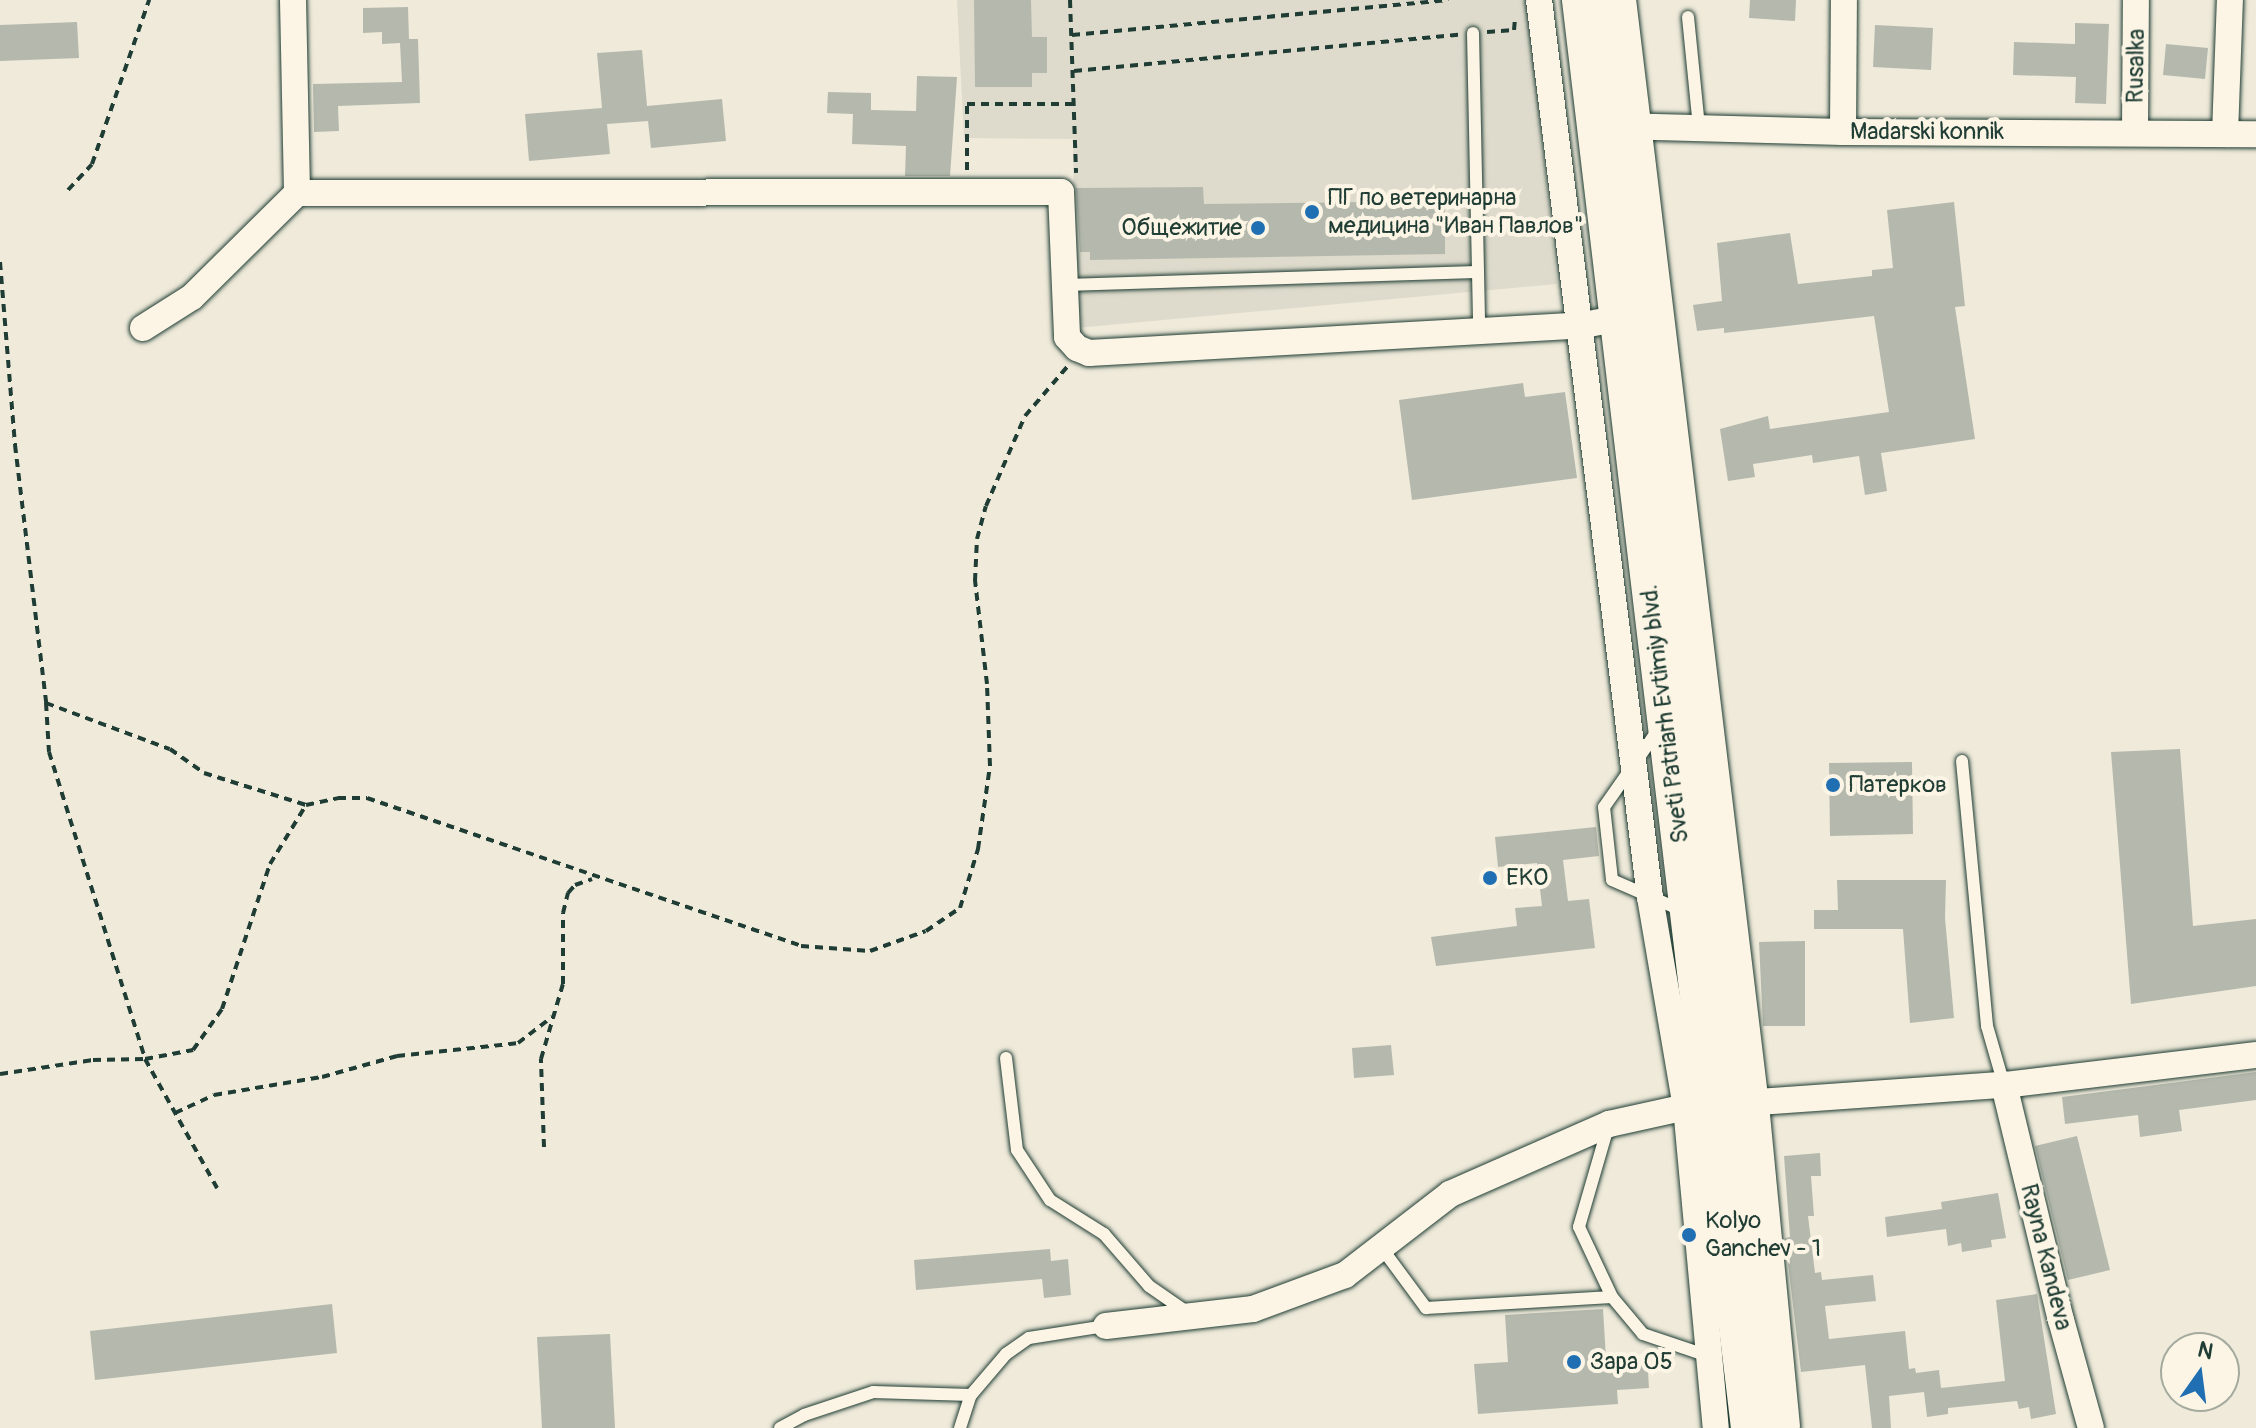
<!DOCTYPE html>
<html>
<head>
<meta charset="utf-8">
<style>
	body { margin:0 }
	#map { position:relative; width:2256px; height:1428px; overflow:hidden; background:#efeada; font-family:Pangolin,sans-serif }
	div>[style] { position:absolute }
	.built>* { inset:0; background:#dedbcc }
	.building>* { inset:0; background:#b5b9ad }
	.path>* { height:4px; margin-top:-2px; transform-origin:0; background:repeating-linear-gradient(90deg,#1f3d34 0 8px,transparent 0 14px) }
	.roads { filter:drop-shadow(0 0 2px #1f3d34) drop-shadow(0 0 2px #1f3d34) }
	.lane>* { height:12px; margin:-6px; padding:0 6px; transform-origin:6px; border-radius:6px; background:#fcf5e5 }
	.street>* { height:26px; margin:-13px; padding:0 13px; transform-origin:13px; border-radius:13px; background:#fcf5e5 }
	.primary>* { height:40px; margin:-20px; padding:0 20px; transform-origin:20px; border-radius:20px; background:#fcf5e5 }
	.dots>* { width:22px; height:22px; translate:-50% -50%; box-sizing:border-box; border:4px solid #fcf5e5; border-radius:50% }
	span { translate:-50% -50%; white-space:nowrap; text-align:center; line-height:1.15; -webkit-text-stroke:8px #fcf5e5; paint-order:stroke }
	.street-label { font-size:24px; color:#1f3d34 }
	.poi-label { font-size:24px; color:#1f3d34 }
	.left { translate:0 -50%; text-align:left }
	.right { translate:-100% -50%; text-align:right }
	.north { position:absolute; left:2160px; top:1332px; width:80px; height:80px; box-sizing:border-box; background:#fcf5e5; border:2px solid #a4ab9e; border-radius:50%; rotate:14deg; font-size:22px; font-weight:700; line-height:32px; text-align:center; color:#1f3d34 }
	.north::after { content:''; display:block; margin:auto; width:28px; height:36px; background:#1f6fb2; clip-path:polygon(50% 0,100% 100%,50% 72%,0 100%) }
</style>
</head>
<body>
<div id="map">
	<div class="built">
		<div style="clip-path:polygon(957px 0,1527px 0,1557px 284px,1076px 328px,1073px 139px,964px 138px)"></div>
	</div>
	<div class="building">
		<div style="clip-path:polygon(974px 0,1031px 0,1032px 37px,1047px 37px,1047px 73px,1032px 73px,1032px 87px,975px 87px)"></div>
		<div style="clip-path:polygon(1750px 0,1796px 0,1795px 21px,1749px 18px)"></div>
		<div style="clip-path:polygon(408px 7px,409px 39px,418px 39px,420px 103px,338px 106px,339px 131px,314px 132px,313px 84px,402px 82px,400px 43px,382px 44px,382px 32px,363px 33px,363px 8px)"></div>
		<div style="clip-path:polygon(77px 22px,79px 58px,0 61px,0 25px)"></div>
		<div style="clip-path:polygon(2075px 23px,2109px 24px,2106px 104px,2075px 103px,2076px 77px,2013px 75px,2014px 42px,2075px 44px)"></div>
		<div style="clip-path:polygon(1875px 25px,1933px 28px,1931px 70px,1873px 67px)"></div>
		<div style="clip-path:polygon(2166px 44px,2208px 48px,2205px 79px,2163px 75px)"></div>
		<div style="clip-path:polygon(642px 50px,647px 106px,722px 99px,726px 141px,651px 148px,648px 121px,607px 124px,610px 154px,529px 161px,525px 114px,602px 108px,597px 53px)"></div>
		<div style="clip-path:polygon(917px 76px,957px 77px,950px 176px,905px 176px,906px 146px,852px 144px,853px 114px,827px 113px,828px 92px,871px 93px,871px 110px,916px 111px)"></div>
		<div style="clip-path:polygon(1203px 187px,1204px 204px,1445px 201px,1445px 254px,1090px 260px,1090px 252px,1080px 252px,1076px 188px)"></div>
		<div style="clip-path:polygon(1954px 202px,1965px 306px,1955px 307px,1975px 439px,1881px 453px,1887px 491px,1865px 495px,1859px 456px,1813px 463px,1812px 455px,1753px 464px,1755px 477px,1728px 481px,1720px 429px,1768px 416px,1770px 429px,1889px 412px,1874px 316px,1724px 333px,1724px 328px,1697px 331px,1693px 305px,1722px 301px,1717px 243px,1790px 233px,1798px 284px,1872px 276px,1872px 270px,1893px 268px,1887px 210px)"></div>
		<div style="clip-path:polygon(1523px 383px,1525px 397px,1565px 392px,1577px 478px,1412px 500px,1399px 400px)"></div>
		<div style="clip-path:polygon(2180px 749px,2193px 926px,2256px 919px,2256px 986px,2131px 1004px,2111px 752px)"></div>
		<div style="clip-path:polygon(1912px 762px,1913px 834px,1830px 836px,1829px 763px)"></div>
		<div style="clip-path:polygon(1596px 827px,1599px 856px,1563px 860px,1568px 901px,1589px 899px,1595px 948px,1436px 966px,1431px 937px,1517px 926px,1515px 908px,1542px 906px,1537px 863px,1498px 867px,1495px 837px)"></div>
		<div style="clip-path:polygon(1837px 880px,1946px 880px,1945px 918px,1954px 1018px,1910px 1023px,1903px 929px,1814px 929px,1814px 910px,1838px 910px)"></div>
		<div style="clip-path:polygon(1805px 941px,1805px 1026px,1763px 1026px,1759px 942px)"></div>
		<div style="clip-path:polygon(1391px 1045px,1394px 1075px,1354px 1078px,1352px 1048px)"></div>
		<div style="clip-path:polygon(2256px 1072px,2256px 1100px,2179px 1110px,2182px 1131px,2140px 1137px,2138px 1115px,2065px 1124px,2062px 1097px)"></div>
		<div style="clip-path:polygon(2077px 1136px,2110px 1270px,2068px 1280px,2035px 1146px)"></div>
		<div style="clip-path:polygon(1820px 1153px,1821px 1176px,1811px 1176px,1814px 1216px,1808px 1216px,1815px 1273px,1821px 1272px,1822px 1280px,1873px 1275px,1876px 1301px,1825px 1306px,1829px 1339px,1905px 1331px,1909px 1369px,1915px 1368px,1916px 1373px,1939px 1370px,1941px 1388px,2005px 1381px,1996px 1300px,2037px 1294px,2056px 1414px,2031px 1419px,2029px 1407px,2019px 1409px,2017px 1401px,1948px 1408px,1948px 1414px,1927px 1417px,1924px 1392px,1889px 1396px,1891px 1428px,1872px 1428px,1865px 1365px,1801px 1372px,1785px 1238px,1790px 1237px,1784px 1156px)"></div>
		<div style="clip-path:polygon(1998px 1193px,2006px 1238px,1991px 1240px,1992px 1247px,1962px 1252px,1961px 1243px,1948px 1246px,1946px 1229px,1887px 1237px,1885px 1217px,1942px 1209px,1941px 1202px)"></div>
		<div style="clip-path:polygon(1050px 1249px,1051px 1261px,1068px 1259px,1071px 1295px,1044px 1298px,1042px 1279px,916px 1290px,914px 1260px)"></div>
		<div style="clip-path:polygon(332px 1304px,337px 1353px,95px 1380px,90px 1331px)"></div>
		<div style="clip-path:polygon(1603px 1309px,1606px 1358px,1647px 1355px,1649px 1388px,1617px 1390px,1618px 1404px,1478px 1414px,1474px 1364px,1508px 1362px,1505px 1315px)"></div>
		<div style="clip-path:polygon(610px 1334px,615px 1428px,542px 1428px,537px 1337px)"></div>
	</div>
	<div class="path">
		<div style="left:1070px;top:0;width:173px;rotate:88deg"></div>
		<div style="left:1487px;top:32px;width:27px;rotate:-4deg"></div>
		<div style="left:1514px;top:30px;width:12px;rotate:-85deg"></div>
		<div style="left:1072px;top:35px;width:378px;rotate:-5.3deg"></div>
		<div style="left:1074px;top:71px;width:386px;rotate:-5.4deg"></div>
		<div style="left:967px;top:170px;width:66px;rotate:-90deg"></div>
		<div style="left:967px;top:104px;width:109px"></div>
		<div style="left:68px;top:190px;width:35px;rotate:-47deg"></div>
		<div style="left:92px;top:164px;width:174px;rotate:-70.8deg"></div>
		<div style="left:0;top:262px;width:184px;rotate:85.3deg"></div>
		<div style="left:15px;top:445px;width:260px;rotate:83.1deg"></div>
		<div style="left:46px;top:703px;width:132px;rotate:20.4deg"></div>
		<div style="left:170px;top:749px;width:42px;rotate:35.2deg"></div>
		<div style="left:204px;top:773px;width:107px;rotate:17.4deg"></div>
		<div style="left:46px;top:703px;width:49px;rotate:86.5deg"></div>
		<div style="left:49px;top:752px;width:322px;rotate:72.6deg"></div>
		<div style="left:145px;top:1059px;width:148px;rotate:60.8deg"></div>
		<div style="left:0;top:1074px;width:94px;rotate:-8.6deg"></div>
		<div style="left:93px;top:1060px;width:52px;rotate:-1.1deg"></div>
		<div style="left:145px;top:1059px;width:49px;rotate:-10.6deg"></div>
		<div style="left:193px;top:1050px;width:50px;rotate:-54.7deg"></div>
		<div style="left:222px;top:1009px;width:153px;rotate:-71.7deg"></div>
		<div style="left:270px;top:864px;width:69px;rotate:-58.6deg"></div>
		<div style="left:306px;top:805px;width:33px;rotate:-12deg"></div>
		<div style="left:338px;top:798px;width:29px"></div>
		<div style="left:367px;top:798px;width:459px;rotate:18.8deg"></div>
		<div style="left:801px;top:946px;width:69px;rotate:4.1deg"></div>
		<div style="left:870px;top:951px;width:59px;rotate:-19.7deg"></div>
		<div style="left:926px;top:931px;width:41px;rotate:-34.1deg"></div>
		<div style="left:960px;top:908px;width:62px;rotate:-73deg"></div>
		<div style="left:978px;top:849px;width:84px;rotate:-81.8deg"></div>
		<div style="left:990px;top:766px;width:82px;rotate:-92.1deg"></div>
		<div style="left:987px;top:684px;width:104px;rotate:-96.6deg"></div>
		<div style="left:975px;top:581px;width:42px;rotate:-87.3deg"></div>
		<div style="left:977px;top:539px;width:34px;rotate:-75deg"></div>
		<div style="left:986px;top:506px;width:98px;rotate:-66.6deg"></div>
		<div style="left:1025px;top:416px;width:65px;rotate:-49.4deg"></div>
		<div style="left:175px;top:1113px;width:43px;rotate:-24.8deg"></div>
		<div style="left:214px;top:1095px;width:109px;rotate:-9.5deg"></div>
		<div style="left:322px;top:1077px;width:78px;rotate:-15.6deg"></div>
		<div style="left:397px;top:1056px;width:122px;rotate:-6.1deg"></div>
		<div style="left:518px;top:1043px;width:43px;rotate:-37.4deg"></div>
		<div style="left:544px;top:1147px;width:88px;rotate:-92deg"></div>
		<div style="left:541px;top:1059px;width:78px;rotate:-73.7deg"></div>
		<div style="left:563px;top:984px;width:71px;rotate:-90deg"></div>
		<div style="left:563px;top:913px;width:21px;rotate:-76deg"></div>
		<div style="left:568px;top:893px;width:11px;rotate:-49deg"></div>
		<div style="left:575px;top:885px;width:18px;rotate:-19deg"></div>
	</div>
	<div class="roads">
		<div class="lane">
			<div style="left:1688px;top:17px;width:112px;rotate:84.3deg"></div>
			<div style="left:1473px;top:33px;width:298px;rotate:88.8deg"></div>
			<div style="left:1064px;top:285px;width:414px;rotate:-1.8deg"></div>
			<div style="left:1658px;top:730px;width:94px;rotate:125deg"></div>
			<div style="left:1604px;top:807px;width:73px;rotate:83.7deg"></div>
			<div style="left:1612px;top:880px;width:77px;rotate:23.6deg"></div>
			<div style="left:1962px;top:761px;width:266px;rotate:84.6deg"></div>
			<div style="left:1987px;top:1026px;width:61px;rotate:73.9deg"></div>
			<div style="left:1006px;top:1058px;width:93px;rotate:83.2deg"></div>
			<div style="left:1017px;top:1150px;width:60px;rotate:56.6deg"></div>
			<div style="left:1050px;top:1200px;width:64px;rotate:32.2deg"></div>
			<div style="left:1104px;top:1234px;width:69px;rotate:49.1deg"></div>
			<div style="left:1149px;top:1286px;width:47px;rotate:34.7deg"></div>
			<div style="left:1608px;top:1127px;width:104px;rotate:106.2deg"></div>
			<div style="left:1579px;top:1227px;width:77px;rotate:64.8deg"></div>
			<div style="left:1612px;top:1297px;width:48px;rotate:50deg"></div>
			<div style="left:1643px;top:1334px;width:69px;rotate:18.7deg"></div>
			<div style="left:1381px;top:1247px;width:76px;rotate:53.6deg"></div>
			<div style="left:1426px;top:1308px;width:186px;rotate:-3.4deg"></div>
			<div style="left:780px;top:1428px;width:27px;rotate:-28deg"></div>
			<div style="left:804px;top:1415px;width:73px;rotate:-18.4deg"></div>
			<div style="left:873px;top:1392px;width:98px;rotate:1.8deg"></div>
			<div style="left:960px;top:1428px;width:35px;rotate:-72deg"></div>
			<div style="left:971px;top:1395px;width:54px;rotate:-49.5deg"></div>
			<div style="left:1006px;top:1354px;width:28px;rotate:-35deg"></div>
			<div style="left:1029px;top:1338px;width:78px;rotate:-8.9deg"></div>
		</div>
		<div class="street">
			<div style="left:293px;top:0;width:193px;rotate:88.8deg"></div>
			<div style="left:297px;top:193px;width:764px;rotate:-0.07deg"></div>
			<div style="left:1061px;top:192px;width:145px;rotate:87.6deg"></div>
			<div style="left:1067px;top:337px;width:15px;rotate:48deg"></div>
			<div style="left:1077px;top:348px;width:13px;rotate:23deg"></div>
			<div style="left:1089px;top:353px;width:491px;rotate:-3.2deg"></div>
			<div style="left:1579px;top:326px;width:42px;rotate:-11deg"></div>
			<div style="left:1539px;top:0;width:904px;rotate:82.95deg"></div>
			<div style="left:1650px;top:897px;width:213px;rotate:80.3deg"></div>
			<div style="left:1686px;top:1107px;width:322px;rotate:84.7deg"></div>
			<div style="left:1618px;top:126px;width:225px;rotate:1.5deg"></div>
			<div style="left:1843px;top:132px;width:413px;rotate:0.3deg"></div>
			<div style="left:2135px;top:131px;width:131px;rotate:-89.6deg"></div>
			<div style="left:1843px;top:132px;width:132px;rotate:-89.6deg"></div>
			<div style="left:2225px;top:134px;width:134px;rotate:-87.9deg"></div>
			<div style="left:143px;top:328px;width:58px;rotate:-32.3deg"></div>
			<div style="left:192px;top:297px;width:148px;rotate:-44.7deg"></div>
			<div style="left:2004px;top:1085px;width:242px;rotate:76.4deg"></div>
			<div style="left:2061px;top:1320px;width:112px;rotate:74.5deg"></div>
			<div style="left:1106px;top:1326px;width:148px;rotate:-6.6deg"></div>
			<div style="left:1253px;top:1309px;width:98px;rotate:-20.3deg"></div>
			<div style="left:1345px;top:1275px;width:133px;rotate:-37.6deg"></div>
			<div style="left:1450px;top:1194px;width:174px;rotate:-23.8deg"></div>
			<div style="left:1609px;top:1124px;width:79px;rotate:-12.4deg"></div>
			<div style="left:1686px;top:1107px;width:319px;rotate:-4deg"></div>
			<div style="left:2004px;top:1085px;width:254px;rotate:-6.8deg"></div>
		</div>
		<div class="primary">
			<div style="left:1582px;top:0;width:1438px;rotate:83.25deg"></div>
			<div style="left:1616px;top:0;width:1113px;rotate:83.14deg"></div>
			<div style="left:1749px;top:1105px;width:324px;rotate:84.5deg"></div>
		</div>
	</div>
	<div class="dots">
		<div style="left:1312px;top:212px;background:#1f6fb2"></div>
		<div style="left:1258px;top:228px;background:#1f6fb2"></div>
		<div style="left:1833px;top:785px;background:#1f6fb2"></div>
		<div style="left:1490px;top:878px;background:#1f6fb2"></div>
		<div style="left:1689px;top:1235px;background:#1f6fb2"></div>
		<div style="left:1574px;top:1362px;background:#1f6fb2"></div>
	</div>
	<div class="street-label">
		<span style="left:2136px;top:66px;rotate:-89deg">Rusalka</span>
		<span style="left:1927px;top:132px">Madarski konnik</span>
		<span style="left:1665px;top:714px;rotate:-97deg">Sveti Patriarh Evtimiy blvd.</span>
		<span style="left:2046px;top:1257px;rotate:76deg">Rayna Kandeva</span>
	</div>
	<div class="poi-label">
		<span class="left" style="left:1328px;top:212px">ПГ по ветеринарна<br>медицина "Иван Павлов"</span>
		<span class="right" style="left:1242px;top:228px">Общежитие</span>
		<span class="left" style="left:1849px;top:785px">Патерков</span>
		<span class="left" style="left:1506px;top:878px">EKO</span>
		<span class="left" style="left:1705px;top:1235px">Kolyo<br>Ganchev - 1</span>
		<span class="left" style="left:1590px;top:1362px">Зара 05</span>
	</div>
	<div class="north">N</div>
</div>
</body>
</html>
